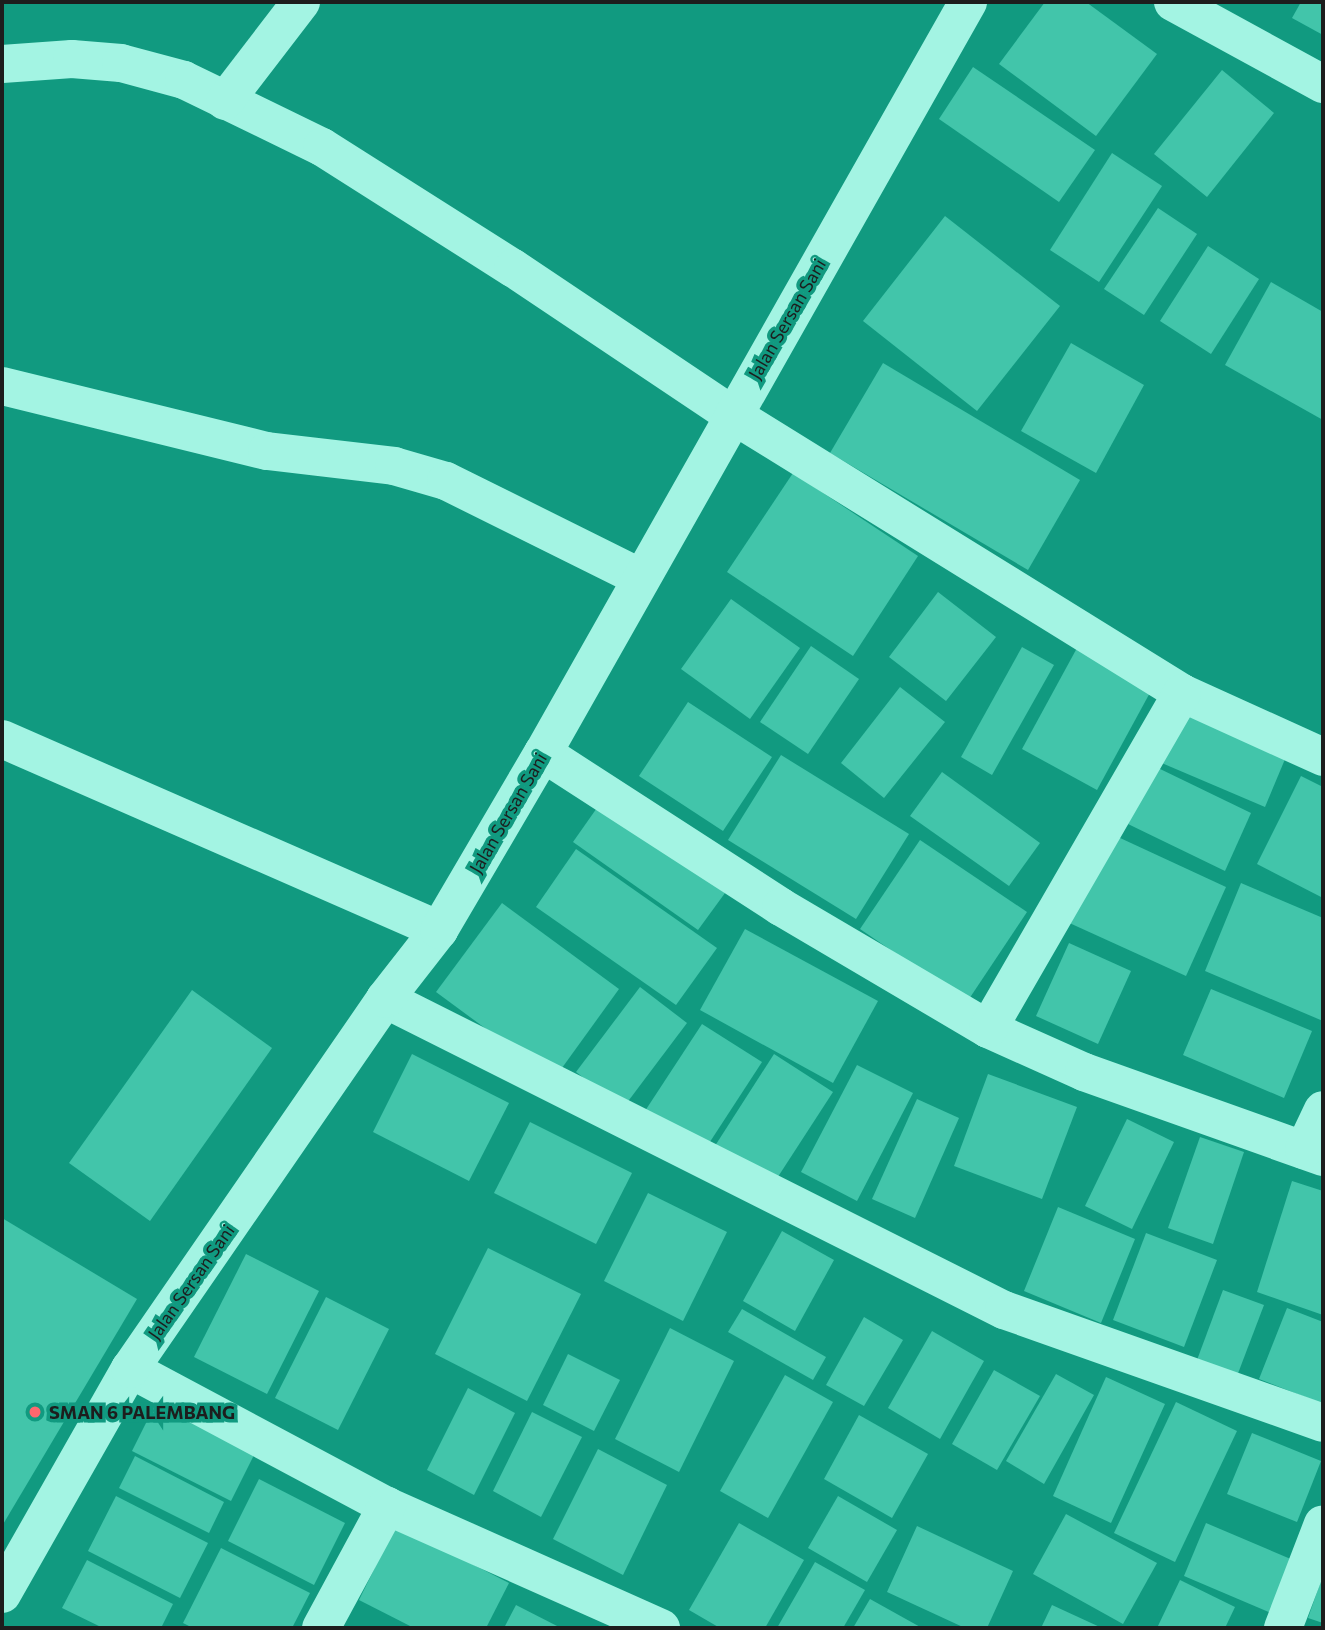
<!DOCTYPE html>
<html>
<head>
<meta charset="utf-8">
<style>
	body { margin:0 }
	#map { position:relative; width:1325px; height:1630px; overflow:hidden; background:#119a80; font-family:Commissioner,sans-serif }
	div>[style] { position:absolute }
	.building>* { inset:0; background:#42c5aa }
	.minor>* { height:38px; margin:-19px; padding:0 19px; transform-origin:19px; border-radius:19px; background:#a3f4e3 }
	.dots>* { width:19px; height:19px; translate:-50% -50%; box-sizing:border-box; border:4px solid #119a80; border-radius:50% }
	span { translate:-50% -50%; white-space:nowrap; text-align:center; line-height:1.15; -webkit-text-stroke:7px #119a80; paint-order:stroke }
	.street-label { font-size:18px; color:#1d1d1d }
	.poi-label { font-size:18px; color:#1d1d1d; font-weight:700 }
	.left { translate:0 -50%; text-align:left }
	.frame { position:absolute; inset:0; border:4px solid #1d1d1d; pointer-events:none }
</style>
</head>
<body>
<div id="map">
	<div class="building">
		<div style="clip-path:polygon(1045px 2px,1086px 2px,1157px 54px,1096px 136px,999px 64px)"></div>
		<div style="clip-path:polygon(1301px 2px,1323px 2px,1323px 35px,1292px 18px)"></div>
		<div style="clip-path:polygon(973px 67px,1095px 150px,1059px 202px,939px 119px)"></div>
		<div style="clip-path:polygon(1222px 70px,1274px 113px,1207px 197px,1154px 154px)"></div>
		<div style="clip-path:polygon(1112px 153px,1162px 186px,1099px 282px,1050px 250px)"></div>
		<div style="clip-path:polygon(1158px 208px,1197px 234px,1144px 315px,1104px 289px)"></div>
		<div style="clip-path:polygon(945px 216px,1060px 306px,977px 411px,863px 321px)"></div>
		<div style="clip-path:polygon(1208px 246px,1259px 279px,1211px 354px,1160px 321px)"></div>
		<div style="clip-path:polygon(1271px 282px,1323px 312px,1323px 420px,1225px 365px)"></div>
		<div style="clip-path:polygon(1071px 343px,1144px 385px,1096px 473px,1021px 431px)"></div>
		<div style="clip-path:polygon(883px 363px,1080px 480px,1028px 570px,830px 453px)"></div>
		<div style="clip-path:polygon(793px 473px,918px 556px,853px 656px,727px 572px)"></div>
		<div style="clip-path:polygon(938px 592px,996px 637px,946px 701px,889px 657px)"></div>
		<div style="clip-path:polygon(731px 599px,800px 648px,750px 719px,681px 669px)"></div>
		<div style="clip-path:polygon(811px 646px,859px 679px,808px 754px,760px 722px)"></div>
		<div style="clip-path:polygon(1022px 647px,1054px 665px,992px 775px,961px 757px)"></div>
		<div style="clip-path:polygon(1077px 648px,1152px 689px,1097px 790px,1022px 749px)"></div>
		<div style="clip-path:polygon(900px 687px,945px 722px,884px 798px,841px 763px)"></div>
		<div style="clip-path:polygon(688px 702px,772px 757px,723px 831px,639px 776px)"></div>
		<div style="clip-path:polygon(1179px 707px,1288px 752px,1265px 807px,1157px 761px)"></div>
		<div style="clip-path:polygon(781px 755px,909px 834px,856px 919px,728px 840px)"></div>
		<div style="clip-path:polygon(1156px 767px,1251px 813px,1225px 871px,1128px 824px)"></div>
		<div style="clip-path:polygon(942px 772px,1040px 843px,1009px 886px,910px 816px)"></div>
		<div style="clip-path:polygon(1301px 776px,1323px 787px,1323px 898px,1257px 864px)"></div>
		<div style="clip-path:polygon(599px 805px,725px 893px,698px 930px,573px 842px)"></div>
		<div style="clip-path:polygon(1105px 831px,1226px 887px,1186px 976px,1065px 921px)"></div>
		<div style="clip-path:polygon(920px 840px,1027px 912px,967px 1002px,860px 929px)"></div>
		<div style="clip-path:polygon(576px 849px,717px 948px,676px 1005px,536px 907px)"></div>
		<div style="clip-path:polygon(1241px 883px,1323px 918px,1323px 1021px,1205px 971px)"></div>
		<div style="clip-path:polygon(502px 903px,619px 989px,554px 1079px,436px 992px)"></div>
		<div style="clip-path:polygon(745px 929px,878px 1001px,833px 1083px,700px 1010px)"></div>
		<div style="clip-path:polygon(1069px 943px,1131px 971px,1098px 1044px,1036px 1016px)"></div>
		<div style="clip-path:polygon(640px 987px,687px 1023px,623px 1108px,576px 1072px)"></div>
		<div style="clip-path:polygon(1211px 989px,1312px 1031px,1284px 1098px,1183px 1055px)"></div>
		<div style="clip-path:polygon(192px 990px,272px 1048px,150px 1221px,69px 1163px)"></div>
		<div style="clip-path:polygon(702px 1024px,762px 1062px,704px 1151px,645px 1111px)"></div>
		<div style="clip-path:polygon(412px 1054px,509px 1103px,469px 1181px,373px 1132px)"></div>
		<div style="clip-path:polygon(774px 1054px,833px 1092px,772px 1186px,713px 1149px)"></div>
		<div style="clip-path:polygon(857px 1065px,913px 1093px,857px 1201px,801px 1172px)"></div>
		<div style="clip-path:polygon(988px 1074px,1077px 1107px,1042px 1199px,954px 1166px)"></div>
		<div style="clip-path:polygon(917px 1099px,959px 1118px,915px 1218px,872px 1199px)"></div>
		<div style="clip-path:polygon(1127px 1119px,1174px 1142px,1132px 1229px,1085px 1206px)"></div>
		<div style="clip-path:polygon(530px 1122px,632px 1173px,596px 1244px,494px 1193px)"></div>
		<div style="clip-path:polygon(1200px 1137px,1244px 1152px,1213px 1244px,1168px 1228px)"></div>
		<div style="clip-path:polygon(1292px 1181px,1323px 1191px,1323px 1315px,1257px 1292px)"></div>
		<div style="clip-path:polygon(648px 1193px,727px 1232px,683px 1321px,604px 1281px)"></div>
		<div style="clip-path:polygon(1058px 1207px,1135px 1239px,1101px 1323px,1024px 1291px)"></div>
		<div style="clip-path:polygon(2px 1218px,137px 1299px,2px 1526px)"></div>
		<div style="clip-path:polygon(782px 1231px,834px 1260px,795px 1331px,743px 1301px)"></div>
		<div style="clip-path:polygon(1146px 1233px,1217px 1260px,1184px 1347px,1113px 1320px)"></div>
		<div style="clip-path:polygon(488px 1248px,581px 1294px,527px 1401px,435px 1354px)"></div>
		<div style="clip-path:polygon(246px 1254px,319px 1291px,267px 1394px,194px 1357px)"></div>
		<div style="clip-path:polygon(1223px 1290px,1264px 1305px,1237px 1376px,1197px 1360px)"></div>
		<div style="clip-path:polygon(326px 1297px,389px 1329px,338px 1430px,275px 1398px)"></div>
		<div style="clip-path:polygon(1287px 1308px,1323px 1322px,1323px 1404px,1259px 1379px)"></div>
		<div style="clip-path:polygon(742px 1309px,826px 1357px,813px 1380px,728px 1332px)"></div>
		<div style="clip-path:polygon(864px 1317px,903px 1340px,864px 1406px,826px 1385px)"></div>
		<div style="clip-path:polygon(670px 1328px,734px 1361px,679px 1472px,615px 1439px)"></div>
		<div style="clip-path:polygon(932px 1331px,984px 1361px,940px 1439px,888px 1408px)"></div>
		<div style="clip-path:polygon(568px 1354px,620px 1380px,594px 1431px,543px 1405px)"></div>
		<div style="clip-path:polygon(994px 1370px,1040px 1396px,997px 1470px,952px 1444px)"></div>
		<div style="clip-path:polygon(1056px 1374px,1094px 1395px,1044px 1484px,1006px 1461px)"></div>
		<div style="clip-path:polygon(785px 1375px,833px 1402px,768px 1518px,720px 1491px)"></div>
		<div style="clip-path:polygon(1106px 1377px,1165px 1404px,1111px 1523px,1053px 1496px)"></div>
		<div style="clip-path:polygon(468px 1388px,515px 1413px,474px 1495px,427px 1470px)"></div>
		<div style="clip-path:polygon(160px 1395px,259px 1445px,231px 1501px,132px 1451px)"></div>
		<div style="clip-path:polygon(1176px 1402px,1237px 1431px,1175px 1562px,1114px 1533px)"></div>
		<div style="clip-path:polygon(532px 1412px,582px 1437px,541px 1517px,493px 1491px)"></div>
		<div style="clip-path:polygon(859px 1415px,928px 1454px,892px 1518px,824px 1479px)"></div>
		<div style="clip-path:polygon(1252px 1433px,1321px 1461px,1297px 1522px,1227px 1494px)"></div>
		<div style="clip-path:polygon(598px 1449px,667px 1485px,623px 1575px,553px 1539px)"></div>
		<div style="clip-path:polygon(135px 1456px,224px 1502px,209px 1533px,119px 1488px)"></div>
		<div style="clip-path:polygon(259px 1479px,345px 1523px,314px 1585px,228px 1541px)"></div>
		<div style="clip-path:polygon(116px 1496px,208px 1543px,180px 1598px,88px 1551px)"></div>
		<div style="clip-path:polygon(838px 1496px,897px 1530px,867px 1582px,808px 1548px)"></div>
		<div style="clip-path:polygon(1066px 1514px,1157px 1563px,1123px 1624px,1033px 1574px)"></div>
		<div style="clip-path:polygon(739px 1523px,804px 1560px,765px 1628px,720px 1628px,689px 1610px)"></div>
		<div style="clip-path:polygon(1206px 1523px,1293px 1560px,1271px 1613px,1184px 1576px)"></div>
		<div style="clip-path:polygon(396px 1525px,509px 1583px,486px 1628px,414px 1628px,359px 1600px)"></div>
		<div style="clip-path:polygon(917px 1526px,1013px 1571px,987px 1628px,965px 1628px,887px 1592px)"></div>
		<div style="clip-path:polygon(221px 1548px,310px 1593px,292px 1628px,193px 1628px,183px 1623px)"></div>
		<div style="clip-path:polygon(87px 1560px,173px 1604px,161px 1628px,103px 1628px,62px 1608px)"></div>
		<div style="clip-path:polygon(815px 1562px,865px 1590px,843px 1628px,777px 1628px)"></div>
		<div style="clip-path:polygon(1323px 1575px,1323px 1623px,1308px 1618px)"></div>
		<div style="clip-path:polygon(1180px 1580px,1235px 1607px,1225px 1628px,1157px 1628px)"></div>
		<div style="clip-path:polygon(870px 1599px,922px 1628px,853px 1628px)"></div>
		<div style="clip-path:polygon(516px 1605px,561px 1628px,504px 1628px)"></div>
		<div style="clip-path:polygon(1052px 1605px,1102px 1628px,1041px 1628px)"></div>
	</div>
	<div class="minor">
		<div style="left:1173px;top:2px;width:171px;rotate:28.7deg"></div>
		<div style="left:2px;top:64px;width:70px;rotate:-4.1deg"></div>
		<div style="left:72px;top:59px;width:49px;rotate:4.7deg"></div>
		<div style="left:121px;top:63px;width:65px;rotate:15.1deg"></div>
		<div style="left:184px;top:80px;width:153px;rotate:25.9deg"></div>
		<div style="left:322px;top:147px;width:226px;rotate:32.4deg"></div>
		<div style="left:513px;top:268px;width:265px;rotate:33.8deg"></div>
		<div style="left:733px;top:415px;width:528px;rotate:31.76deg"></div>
		<div style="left:1182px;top:693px;width:155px;rotate:24.4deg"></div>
		<div style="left:225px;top:101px;width:125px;rotate:-52.5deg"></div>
		<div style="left:2px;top:386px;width:273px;rotate:13.8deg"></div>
		<div style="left:267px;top:451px;width:128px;rotate:6.7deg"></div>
		<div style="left:394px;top:466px;width:54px;rotate:16.1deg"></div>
		<div style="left:446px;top:481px;width:218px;rotate:26.4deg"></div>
		<div style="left:2px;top:739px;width:477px;rotate:23.6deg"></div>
		<div style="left:543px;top:753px;width:283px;rotate:32.9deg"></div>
		<div style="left:781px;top:907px;width:240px;rotate:30.5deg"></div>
		<div style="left:988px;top:1029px;width:105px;rotate:24.1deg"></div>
		<div style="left:1084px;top:1072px;width:254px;rotate:19.6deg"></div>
		<div style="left:385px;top:999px;width:693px;rotate:26.68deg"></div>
		<div style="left:1004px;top:1310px;width:338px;rotate:19.5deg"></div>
		<div style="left:988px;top:1029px;width:388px;rotate:-60deg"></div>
		<div style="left:1304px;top:1150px;width:44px;rotate:-64.6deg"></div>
		<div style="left:130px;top:1369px;width:291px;rotate:28.1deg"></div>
		<div style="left:387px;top:1506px;width:300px;rotate:24deg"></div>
		<div style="left:2px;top:1594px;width:259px;rotate:-60.4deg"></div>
		<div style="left:130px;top:1369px;width:449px;rotate:-55.4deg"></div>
		<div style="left:385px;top:999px;width:88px;rotate:-52deg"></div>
		<div style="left:439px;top:930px;width:205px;rotate:-59.6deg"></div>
		<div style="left:543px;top:753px;width:863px;rotate:-60.49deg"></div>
		<div style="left:321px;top:1628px;width:139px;rotate:-61.6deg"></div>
		<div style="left:1283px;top:1628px;width:111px;rotate:-69deg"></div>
	</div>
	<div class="dots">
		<div style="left:35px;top:1412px;background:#ff676e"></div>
	</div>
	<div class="street-label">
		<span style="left:787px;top:319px;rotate:-60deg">Jalan Sersan Sani</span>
		<span style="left:508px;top:813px;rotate:-60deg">Jalan Sersan Sani</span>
		<span style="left:191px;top:1282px;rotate:-55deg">Jalan Sersan Sani</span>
	</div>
	<div class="poi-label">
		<span class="left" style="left:49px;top:1412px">SMAN 6 PALEMBANG</span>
	</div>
	<div class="frame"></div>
</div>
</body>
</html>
